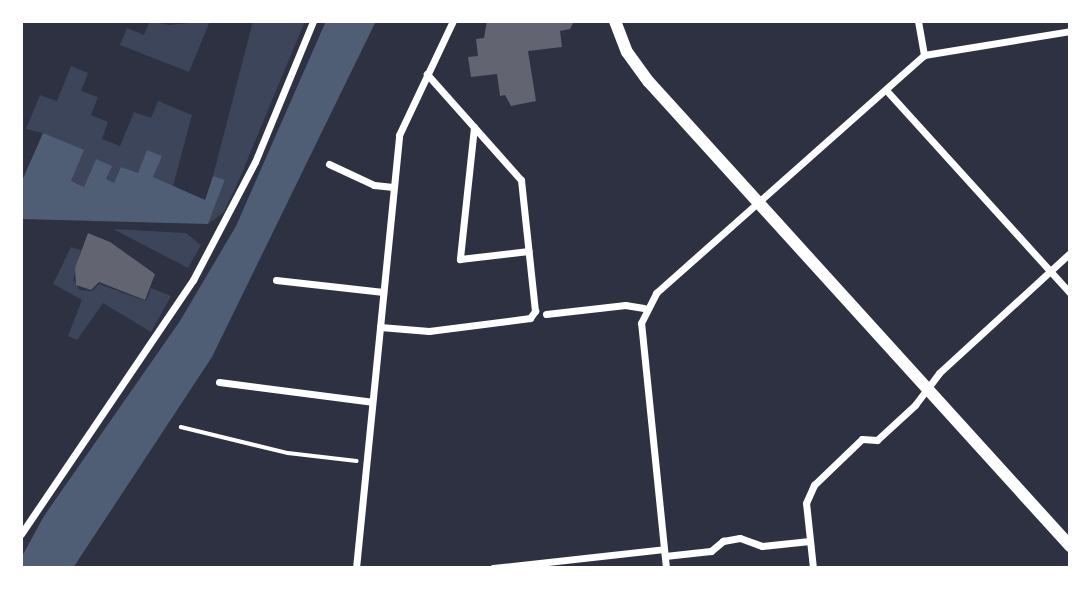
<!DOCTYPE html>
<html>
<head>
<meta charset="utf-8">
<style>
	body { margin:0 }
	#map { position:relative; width:1091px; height:589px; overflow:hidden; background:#2d3142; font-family:Barlow,sans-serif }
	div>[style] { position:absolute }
	.green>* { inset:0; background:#3c4559 }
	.water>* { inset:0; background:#4f5d75 }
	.building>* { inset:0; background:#626471 }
	.path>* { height:3.5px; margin:-1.75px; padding:0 1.75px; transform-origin:1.75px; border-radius:1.75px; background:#fff }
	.minor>* { height:7px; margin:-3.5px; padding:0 3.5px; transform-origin:3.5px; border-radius:3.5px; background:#fff }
	.tertiary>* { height:12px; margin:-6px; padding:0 6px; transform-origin:6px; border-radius:6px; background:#fff }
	span { translate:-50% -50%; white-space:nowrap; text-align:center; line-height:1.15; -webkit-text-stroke:5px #fff; paint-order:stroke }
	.frame { position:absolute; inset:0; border:23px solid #fff; pointer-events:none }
</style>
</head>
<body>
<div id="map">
	<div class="green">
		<div style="clip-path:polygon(150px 21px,169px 25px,210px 21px,189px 72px,120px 45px,127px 28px,144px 35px)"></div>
		<div style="clip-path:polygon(253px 21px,305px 21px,239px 180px,224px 212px,208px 224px,225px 181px,213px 176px)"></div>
		<div style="clip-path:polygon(71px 66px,88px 73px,81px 91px,98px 97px,91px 115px,108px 122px,102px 139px,120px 146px,134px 112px,151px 118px,158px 101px,192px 115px,173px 186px,137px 173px,114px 183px,106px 180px,96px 159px,84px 187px,71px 181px,43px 133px,26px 129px,40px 95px,57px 101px)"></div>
		<div style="clip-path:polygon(113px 229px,186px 233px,201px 245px,188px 268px)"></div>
		<div style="clip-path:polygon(71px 247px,81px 250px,73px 280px,80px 290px,92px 291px,99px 284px,146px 301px,151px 288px,171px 296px,151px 332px,103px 303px,77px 340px,68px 336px,82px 300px,53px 284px)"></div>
	</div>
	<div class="water">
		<div style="clip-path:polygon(326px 21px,376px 21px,212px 357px,73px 568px,21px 568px,21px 558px,44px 516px,180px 321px,236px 226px)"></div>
		<div style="clip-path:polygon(43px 133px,84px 150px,71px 181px,84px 187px,96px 159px,112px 166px,106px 179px,114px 183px,121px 167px,138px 173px,147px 150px,162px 156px,153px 177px,205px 200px,213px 176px,225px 180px,208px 224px,21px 219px,21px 183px)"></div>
	</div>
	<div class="building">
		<div style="clip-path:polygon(487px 21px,574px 21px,570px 29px,560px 31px,562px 47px,528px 51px,536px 101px,511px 106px,505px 95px,500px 96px,497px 74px,471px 77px,468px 57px,478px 56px,476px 39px,484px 38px)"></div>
		<div style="clip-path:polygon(88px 233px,110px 242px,155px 274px,145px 300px,99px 282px,91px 290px,76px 285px,75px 268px)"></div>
	</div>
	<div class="path">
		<div style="left:181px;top:427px;width:110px;rotate:13.7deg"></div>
		<div style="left:288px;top:453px;width:69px;rotate:6.6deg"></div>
	</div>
	<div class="minor">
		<div style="left:918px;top:21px;width:35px;rotate:80deg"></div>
		<div style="left:886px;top:90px;width:274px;rotate:47.8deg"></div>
		<div style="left:474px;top:127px;width:133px;rotate:96.1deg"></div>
		<div style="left:460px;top:259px;width:69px;rotate:-6.6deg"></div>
		<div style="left:329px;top:164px;width:50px;rotate:25deg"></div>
		<div style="left:374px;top:185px;width:19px;rotate:6deg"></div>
		<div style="left:276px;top:280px;width:108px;rotate:6.4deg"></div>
		<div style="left:546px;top:314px;width:80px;rotate:-6.5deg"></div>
		<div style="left:625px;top:305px;width:19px;rotate:9deg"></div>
		<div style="left:380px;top:327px;width:49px;rotate:4.7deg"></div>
		<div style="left:429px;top:331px;width:102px;rotate:-7.3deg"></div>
		<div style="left:530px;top:318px;width:9px;rotate:-54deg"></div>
		<div style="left:535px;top:311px;width:132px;rotate:-96.1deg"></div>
		<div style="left:521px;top:180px;width:142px;rotate:-131.6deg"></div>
		<div style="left:219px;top:382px;width:154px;rotate:7.4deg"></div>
		<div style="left:21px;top:534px;width:307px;rotate:-55.9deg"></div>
		<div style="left:193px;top:280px;width:133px;rotate:-62.3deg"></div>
		<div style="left:255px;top:162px;width:152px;rotate:-67.6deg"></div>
		<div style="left:665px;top:556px;width:46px;rotate:-6.2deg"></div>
		<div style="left:711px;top:551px;width:16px;rotate:-40deg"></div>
		<div style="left:723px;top:541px;width:17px;rotate:-10deg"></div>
		<div style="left:740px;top:538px;width:23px;rotate:20deg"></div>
		<div style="left:762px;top:546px;width:48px;rotate:-5.9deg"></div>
		<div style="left:356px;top:568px;width:435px;rotate:-84.3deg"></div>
		<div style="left:399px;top:135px;width:126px;rotate:-64.7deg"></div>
		<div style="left:493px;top:568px;width:172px;rotate:-6.3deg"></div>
		<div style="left:666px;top:568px;width:246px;rotate:-95.8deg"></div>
		<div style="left:641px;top:323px;width:34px;rotate:-63deg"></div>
		<div style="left:656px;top:293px;width:358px;rotate:-41.6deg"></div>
		<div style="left:924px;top:55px;width:148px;rotate:-9.3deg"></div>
		<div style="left:813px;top:568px;width:65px;rotate:-96.1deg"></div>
		<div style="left:806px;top:503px;width:20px;rotate:-66deg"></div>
		<div style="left:814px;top:485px;width:66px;rotate:-43.8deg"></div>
		<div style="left:862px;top:439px;width:15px;rotate:4deg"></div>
		<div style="left:877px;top:440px;width:52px;rotate:-42.6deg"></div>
		<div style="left:915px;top:405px;width:40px;rotate:-53deg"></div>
		<div style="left:939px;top:373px;width:178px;rotate:-42.5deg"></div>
	</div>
	<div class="tertiary">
		<div style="left:615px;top:21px;width:33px;rotate:69deg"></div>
		<div style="left:627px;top:52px;width:37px;rotate:54deg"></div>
		<div style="left:649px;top:82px;width:627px;rotate:47.78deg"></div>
	</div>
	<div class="frame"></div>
</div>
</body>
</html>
